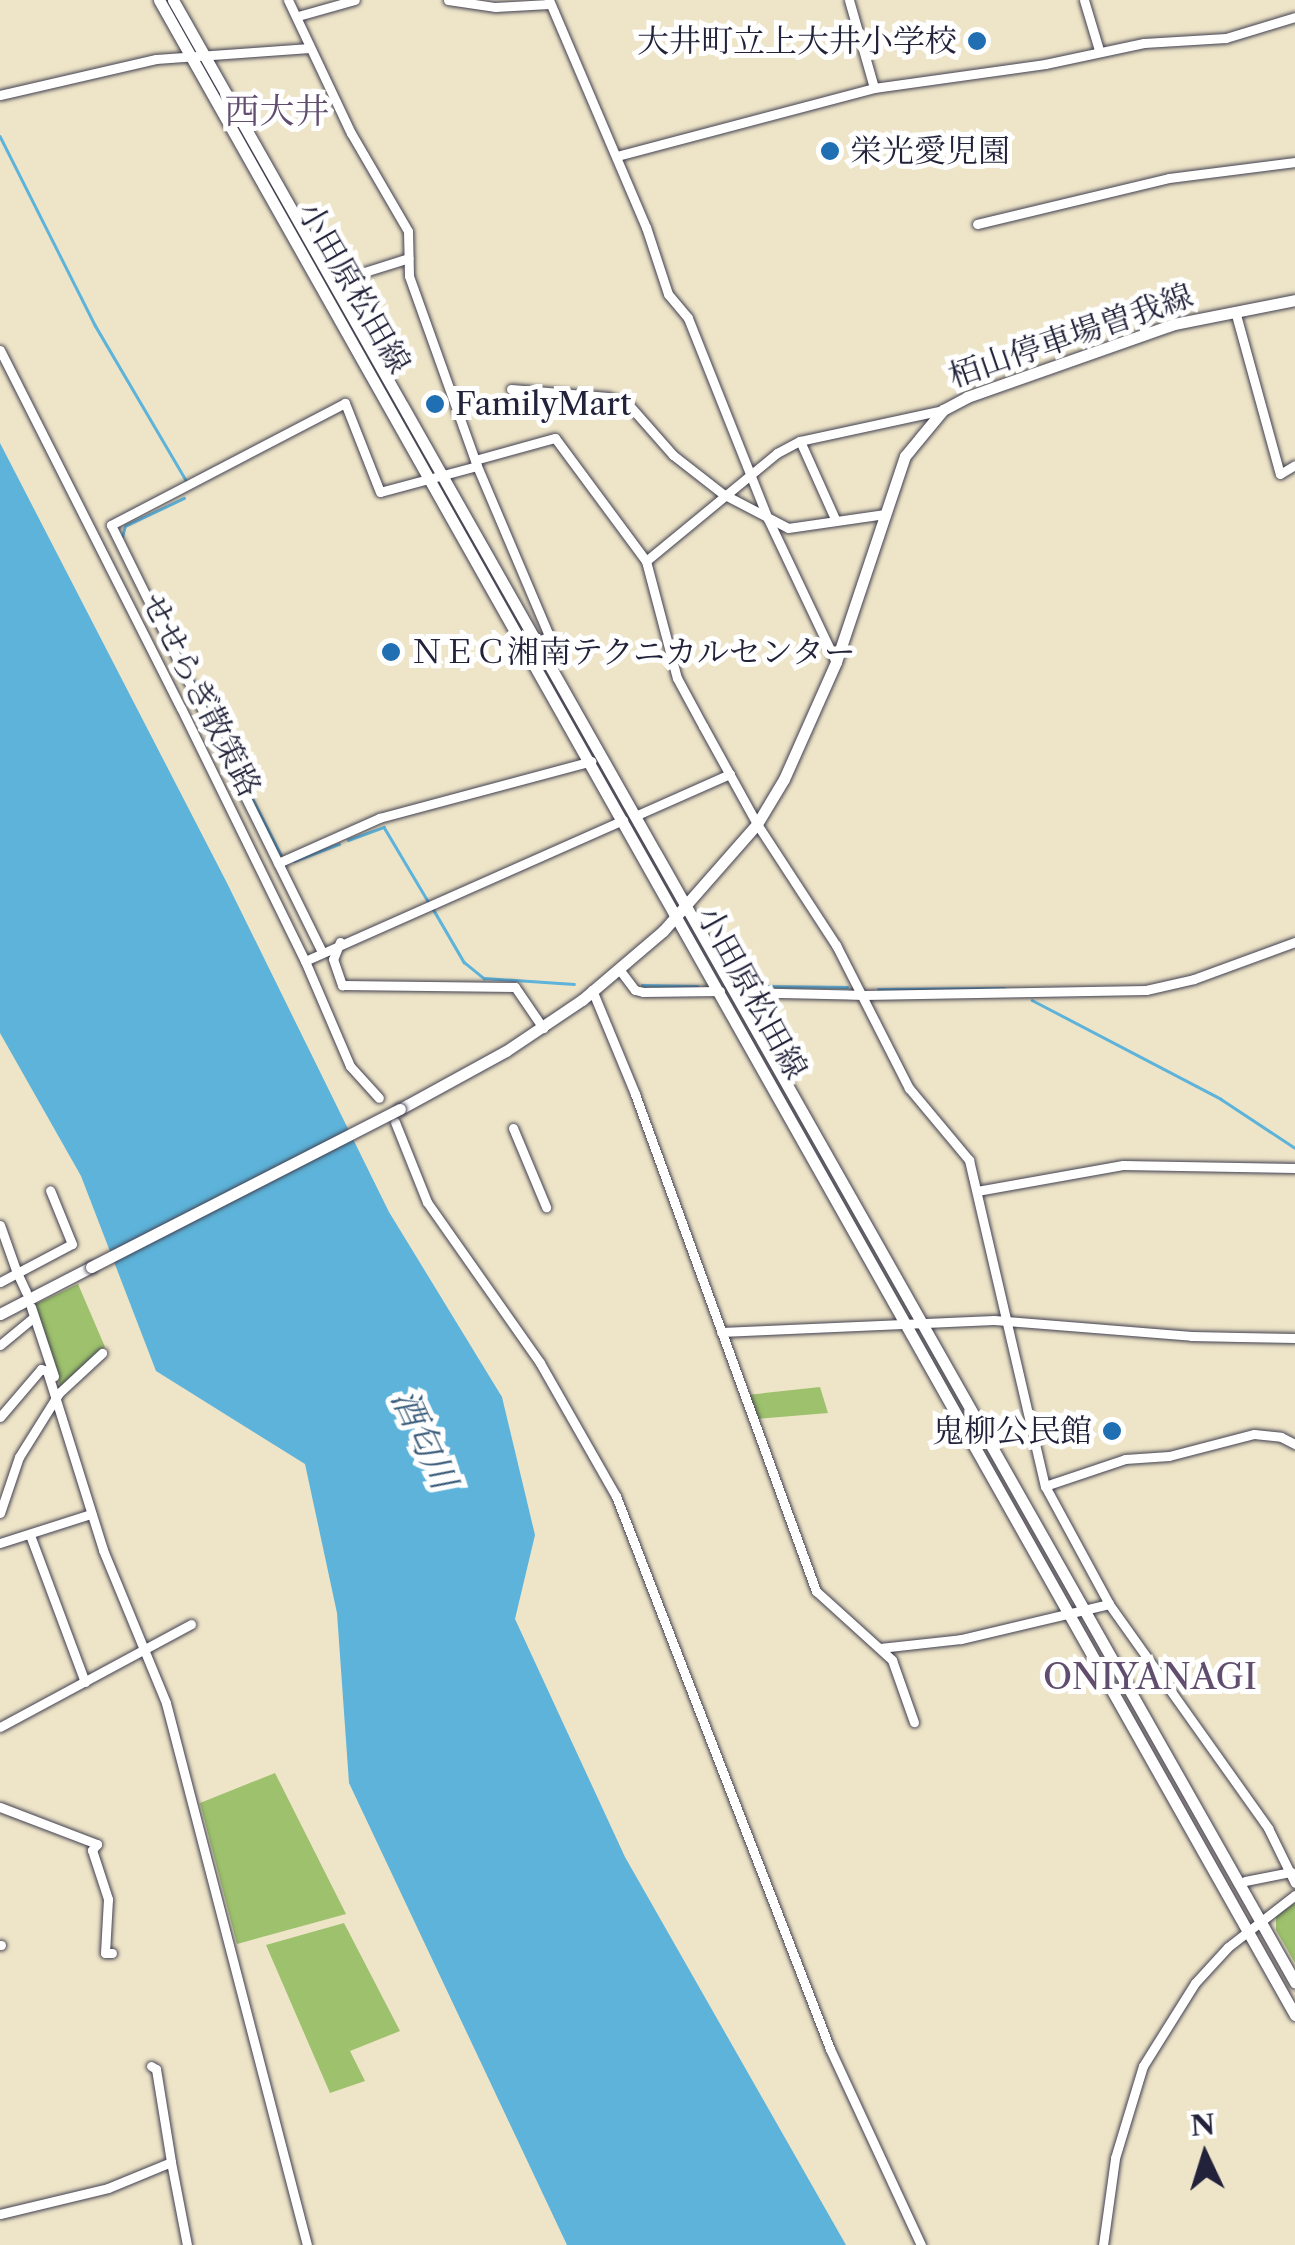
<!DOCTYPE html>
<html>
<head>
<meta charset="utf-8">
<style>
	body { margin:0 }
	#map { position:relative; width:1295px; height:2245px; overflow:hidden; background:#eee5c8; font-family:"Libre Caslon Text","Noto Serif JP",serif }
	div>[style] { position:absolute }
	.green>* { inset:0; background:#9dc16c }
	.water>* { inset:0; background:#5db3d9 }
	.stream>* { height:2.5px; margin:-1.25px; padding:0 1.25px; transform-origin:1.25px; border-radius:1.25px; background:#5db3d9 }
	.roads { filter:drop-shadow(0 0 2px #413f50) drop-shadow(0 0 2px #413f50) }
	.minor>* { height:9px; margin:-4.5px; padding:0 4.5px; transform-origin:4.5px; border-radius:4.5px; background:#fff }
	.major>* { height:11px; margin:-5.5px; padding:0 5.5px; transform-origin:5.5px; border-radius:5.5px; background:#fff }
	.bridges { filter:drop-shadow(0 0 2px #413f50) drop-shadow(0 0 2px #413f50) }
	.major-bridge>* { height:11px; margin:-5.5px; padding:0 5.5px; transform-origin:5.5px; border-radius:5.5px; background:#fff }
	.dots>* { width:28px; height:28px; translate:-50% -50%; box-sizing:border-box; border:5px solid #fff; border-radius:50% }
	span { translate:-50% -50%; white-space:nowrap; text-align:center; line-height:1.15; -webkit-text-stroke:10px #fff; paint-order:stroke }
	.poi-label { font-size:32px; color:#22223b }
	.right { translate:-100% -50%; text-align:right }
	.left { translate:0 -50%; text-align:left }
	.street-label { font-size:32px; color:#22223b }
	.neighbourhood-label { font-size:35px; color:#614e6f }
	.water-label { font-size:35px; color:#3a5c7a; font-style:italic }
	.north { position:absolute; left:1155px; top:2105px; width:100px; height:100px; -webkit-text-stroke:8px #fff; paint-order:stroke; rotate:356deg; font-size:28px; font-weight:700; line-height:40px; text-align:center; color:#22223b }
	.north::after { content:''; display:block; margin:auto; width:35px; height:45px; background:#22223b; clip-path:polygon(50% 0,100% 100%,50% 72%,0 100%) }
</style>
</head>
<body>
<div id="map">
	<div class="green">
		<div style="clip-path:polygon(78px 1284px,105px 1347px,61px 1388px,34px 1305px)"></div>
		<div style="clip-path:polygon(820px 1387px,828px 1413px,756px 1419px,747px 1395px)"></div>
		<div style="clip-path:polygon(275px 1773px,346px 1914px,237px 1944px,200px 1803px)"></div>
		<div style="clip-path:polygon(1295px 1903px,1295px 1963px,1276px 1930px,1276px 1915px)"></div>
		<div style="clip-path:polygon(344px 1923px,400px 2031px,350px 2051px,365px 2081px,330px 2093px,266px 1945px)"></div>
	</div>
	<div class="water">
		<div style="clip-path:polygon(0 443px,227px 883px,389px 1212px,502px 1397px,535px 1535px,515px 1619px,625px 1857px,846px 2245px,567px 2245px,349px 1783px,337px 1613px,305px 1464px,156px 1371px,81px 1176px,0 1033px)"></div>
	</div>
	<div class="stream">
		<div style="left:0;top:136px;width:212px;rotate:63.3deg"></div>
		<div style="left:95px;top:325px;width:182px;rotate:59.6deg"></div>
		<div style="left:122px;top:537px;width:11px;rotate:-75deg"></div>
		<div style="left:125px;top:526px;width:65px;rotate:-25.4deg"></div>
		<div style="left:167px;top:629px;width:253px;rotate:63.2deg"></div>
		<div style="left:348px;top:840px;width:38px;rotate:-20deg"></div>
		<div style="left:384px;top:827px;width:86px;rotate:59.3deg"></div>
		<div style="left:294px;top:861px;width:48px;rotate:-20.7deg"></div>
		<div style="left:432px;top:907px;width:64px;rotate:59.8deg"></div>
		<div style="left:464px;top:962px;width:26px;rotate:39deg"></div>
		<div style="left:484px;top:978px;width:90px;rotate:3.8deg"></div>
		<div style="left:642px;top:985px;width:55px;rotate:1deg"></div>
		<div style="left:750px;top:986px;width:97px;rotate:0.6deg"></div>
		<div style="left:878px;top:989px;width:126px;rotate:-0.5deg"></div>
		<div style="left:1032px;top:1000px;width:213px;rotate:27.6deg"></div>
		<div style="left:1221px;top:1099px;width:89px;rotate:33.5deg"></div>
	</div>
	<div class="roads">
		<div class="minor">
			<div style="left:288px;top:0;width:147px;rotate:64.7deg"></div>
			<div style="left:351px;top:133px;width:113px;rotate:59.8deg"></div>
			<div style="left:408px;top:231px;width:45px;rotate:88.7deg"></div>
			<div style="left:409px;top:276px;width:202px;rotate:70.3deg"></div>
			<div style="left:477px;top:466px;width:100px;rotate:165deg"></div>
			<div style="left:380px;top:492px;width:96px;rotate:-111.5deg"></div>
			<div style="left:345px;top:403px;width:264px;rotate:152.5deg"></div>
			<div style="left:111px;top:525px;width:474px;rotate:63.7deg"></div>
			<div style="left:448px;top:0;width:48px;rotate:8.5deg"></div>
			<div style="left:495px;top:7px;width:54px;rotate:-3.2deg"></div>
			<div style="left:549px;top:0;width:247px;rotate:66.9deg"></div>
			<div style="left:646px;top:227px;width:71px;rotate:71.8deg"></div>
			<div style="left:668px;top:294px;width:31px;rotate:50deg"></div>
			<div style="left:688px;top:318px;width:216px;rotate:68.3deg"></div>
			<div style="left:768px;top:519px;width:158px;rotate:64.6deg"></div>
			<div style="left:849px;top:0;width:91px;rotate:74.1deg"></div>
			<div style="left:1084px;top:0;width:52px;rotate:73.3deg"></div>
			<div style="left:298px;top:16px;width:59px;rotate:-15.7deg"></div>
			<div style="left:0;top:95px;width:160px;rotate:-13deg"></div>
			<div style="left:156px;top:59px;width:154px;rotate:-4.1deg"></div>
			<div style="left:617px;top:156px;width:266px;rotate:-14.8deg"></div>
			<div style="left:874px;top:88px;width:173px;rotate:-8deg"></div>
			<div style="left:1045px;top:64px;width:101px;rotate:-12deg"></div>
			<div style="left:1144px;top:43px;width:82px;rotate:-3.5deg"></div>
			<div style="left:1226px;top:38px;width:72px;rotate:-16.9deg"></div>
			<div style="left:977px;top:224px;width:197px;rotate:-13.5deg"></div>
			<div style="left:1169px;top:178px;width:127px;rotate:-7.2deg"></div>
			<div style="left:328px;top:273px;width:30px;rotate:2deg"></div>
			<div style="left:358px;top:274px;width:53px;rotate:-17.4deg"></div>
			<div style="left:1235px;top:311px;width:169px;rotate:74.6deg"></div>
			<div style="left:1280px;top:474px;width:17px;rotate:-31deg"></div>
			<div style="left:0;top:350px;width:401px;rotate:63.2deg"></div>
			<div style="left:181px;top:708px;width:282px;rotate:63.9deg"></div>
			<div style="left:305px;top:961px;width:114px;rotate:66.8deg"></div>
			<div style="left:350px;top:1066px;width:43px;rotate:47.8deg"></div>
			<div style="left:511px;top:389px;width:97px;rotate:4.7deg"></div>
			<div style="left:608px;top:397px;width:22px;rotate:21deg"></div>
			<div style="left:629px;top:405px;width:67px;rotate:48.7deg"></div>
			<div style="left:673px;top:455px;width:63px;rotate:38deg"></div>
			<div style="left:723px;top:494px;width:73px;rotate:27.6deg"></div>
			<div style="left:788px;top:528px;width:98px;rotate:-8.2deg"></div>
			<div style="left:800px;top:441px;width:85px;rotate:65.8deg"></div>
			<div style="left:475px;top:460px;width:83px;rotate:-15.4deg"></div>
			<div style="left:555px;top:438px;width:153px;rotate:53.5deg"></div>
			<div style="left:646px;top:561px;width:121px;rotate:75.2deg"></div>
			<div style="left:677px;top:678px;width:55px;rotate:61.6deg"></div>
			<div style="left:703px;top:726px;width:112px;rotate:61.1deg"></div>
			<div style="left:757px;top:824px;width:145px;rotate:56.9deg"></div>
			<div style="left:836px;top:945px;width:161px;rotate:63deg"></div>
			<div style="left:909px;top:1088px;width:94px;rotate:50.2deg"></div>
			<div style="left:969px;top:1160px;width:335px;rotate:76.9deg"></div>
			<div style="left:1045px;top:1486px;width:134px;rotate:61.5deg"></div>
			<div style="left:1109px;top:1604px;width:275px;rotate:54.6deg"></div>
			<div style="left:1268px;top:1828px;width:61px;rotate:63.9deg"></div>
			<div style="left:477px;top:466px;width:185px;rotate:67deg"></div>
			<div style="left:549px;top:636px;width:13px;rotate:153deg"></div>
			<div style="left:646px;top:561px;width:170px;rotate:-39.5deg"></div>
			<div style="left:777px;top:453px;width:26px;rotate:-28deg"></div>
			<div style="left:800px;top:441px;width:146px;rotate:-12.2deg"></div>
			<div style="left:635px;top:816px;width:104px;rotate:-23.9deg"></div>
			<div style="left:278px;top:863px;width:111px;rotate:-24deg"></div>
			<div style="left:379px;top:818px;width:220px;rotate:-15deg"></div>
			<div style="left:340px;top:942px;width:18px;rotate:112deg"></div>
			<div style="left:333px;top:959px;width:28px;rotate:71deg"></div>
			<div style="left:342px;top:985px;width:173px;rotate:0.7deg"></div>
			<div style="left:515px;top:987px;width:50px;rotate:55.7deg"></div>
			<div style="left:305px;top:961px;width:348px;rotate:-23.9deg"></div>
			<div style="left:619px;top:969px;width:26px;rotate:53deg"></div>
			<div style="left:635px;top:990px;width:8px;rotate:14deg"></div>
			<div style="left:643px;top:992px;width:77px;rotate:-0.7deg"></div>
			<div style="left:592px;top:990px;width:113px;rotate:67.5deg"></div>
			<div style="left:635px;top:1094px;width:529px;rotate:69.99deg"></div>
			<div style="left:816px;top:1591px;width:103px;rotate:42.2deg"></div>
			<div style="left:892px;top:1660px;width:66px;rotate:70.5deg"></div>
			<div style="left:735px;top:992px;width:129px;rotate:1.3deg"></div>
			<div style="left:864px;top:995px;width:282px;rotate:-1deg"></div>
			<div style="left:1146px;top:990px;width:49px;rotate:-12.9deg"></div>
			<div style="left:1194px;top:979px;width:108px;rotate:-20.1deg"></div>
			<div style="left:395px;top:1122px;width:86px;rotate:68.2deg"></div>
			<div style="left:427px;top:1202px;width:197px;rotate:54.9deg"></div>
			<div style="left:540px;top:1363px;width:153px;rotate:60.3deg"></div>
			<div style="left:616px;top:1496px;width:593px;rotate:68.84deg"></div>
			<div style="left:830px;top:2049px;width:216px;rotate:65.1deg"></div>
			<div style="left:513px;top:1128px;width:86px;rotate:67.3deg"></div>
			<div style="left:977px;top:1191px;width:148px;rotate:-10.1deg"></div>
			<div style="left:1123px;top:1165px;width:172px;rotate:1deg"></div>
			<div style="left:0;top:1225px;width:51px;rotate:70.5deg"></div>
			<div style="left:17px;top:1273px;width:19px;rotate:152deg"></div>
			<div style="left:26px;top:1292px;width:21px;rotate:-115deg"></div>
			<div style="left:17px;top:1273px;width:62px;rotate:-27.8deg"></div>
			<div style="left:72px;top:1244px;width:58px;rotate:-112.2deg"></div>
			<div style="left:31px;top:1307px;width:73px;rotate:71.6deg"></div>
			<div style="left:721px;top:1332px;width:273px;rotate:-2.5deg"></div>
			<div style="left:994px;top:1320px;width:198px;rotate:4.6deg"></div>
			<div style="left:1191px;top:1336px;width:104px;rotate:1.1deg"></div>
			<div style="left:0;top:1345px;width:44px;rotate:-39.5deg"></div>
			<div style="left:0;top:1417px;width:63px;rotate:-49.5deg"></div>
			<div style="left:41px;top:1369px;width:6px;rotate:18deg"></div>
			<div style="left:47px;top:1371px;width:188px;rotate:72.6deg"></div>
			<div style="left:103px;top:1550px;width:165px;rotate:67.6deg"></div>
			<div style="left:166px;top:1703px;width:560px;rotate:75.42deg"></div>
			<div style="left:1045px;top:1486px;width:84px;rotate:-18.6deg"></div>
			<div style="left:1125px;top:1459px;width:44px;rotate:-3.9deg"></div>
			<div style="left:1169px;top:1456px;width:88px;rotate:-14.5deg"></div>
			<div style="left:1254px;top:1434px;width:27px;rotate:6deg"></div>
			<div style="left:1281px;top:1437px;width:16px;rotate:27deg"></div>
			<div style="left:0;top:1513px;width:59px;rotate:-71.3deg"></div>
			<div style="left:19px;top:1457px;width:75px;rotate:-58deg"></div>
			<div style="left:59px;top:1393px;width:59px;rotate:-42.9deg"></div>
			<div style="left:30px;top:1535px;width:157px;rotate:69.5deg"></div>
			<div style="left:0;top:1543px;width:96px;rotate:-17.7deg"></div>
			<div style="left:880px;top:1648px;width:81px;rotate:-6.3deg"></div>
			<div style="left:961px;top:1639px;width:152px;rotate:-13.3deg"></div>
			<div style="left:0;top:1727px;width:217px;rotate:-28.3deg"></div>
			<div style="left:0;top:1807px;width:104px;rotate:20.9deg"></div>
			<div style="left:97px;top:1844px;width:8px;rotate:130deg"></div>
			<div style="left:92px;top:1850px;width:52px;rotate:71.9deg"></div>
			<div style="left:108px;top:1899px;width:54px;rotate:93.2deg"></div>
			<div style="left:105px;top:1953px;width:7px"></div>
			<div style="left:1245px;top:1881px;width:47px;rotate:-11.1deg"></div>
			<div style="left:0;top:1945px;width:1px"></div>
			<div style="left:151px;top:2066px;width:6px;rotate:31deg"></div>
			<div style="left:156px;top:2069px;width:94px;rotate:80.8deg"></div>
			<div style="left:0;top:2214px;width:111px;rotate:-13.5deg"></div>
			<div style="left:108px;top:2188px;width:68px;rotate:-22.4deg"></div>
			<div style="left:171px;top:2162px;width:85px;rotate:79.1deg"></div>
			<div style="left:1103px;top:2245px;width:88px;rotate:-82.1deg"></div>
			<div style="left:1115px;top:2158px;width:96px;rotate:-73.1deg"></div>
			<div style="left:1143px;top:2066px;width:98px;rotate:-57.9deg"></div>
			<div style="left:1195px;top:1983px;width:49px;rotate:-47.5deg"></div>
			<div style="left:1228px;top:1947px;width:85px;rotate:-37.8deg"></div>
		</div>
		<div class="major">
			<div style="left:159px;top:0;width:2313px;rotate:60.59deg"></div>
			<div style="left:173px;top:0;width:2278px;rotate:60.49deg"></div>
			<div style="left:400px;top:1109px;width:121px;rotate:-28.7deg"></div>
			<div style="left:506px;top:1051px;width:92px;rotate:-33.9deg"></div>
			<div style="left:582px;top:1000px;width:106px;rotate:-40.4deg"></div>
			<div style="left:663px;top:931px;width:142px;rotate:-48.7deg"></div>
			<div style="left:757px;top:824px;width:52px;rotate:-59deg"></div>
			<div style="left:784px;top:779px;width:128px;rotate:-66deg"></div>
			<div style="left:836px;top:662px;width:217px;rotate:-71.5deg"></div>
			<div style="left:905px;top:456px;width:60px;rotate:-50.4deg"></div>
			<div style="left:943px;top:410px;width:27px;rotate:-28deg"></div>
			<div style="left:967px;top:397px;width:219px;rotate:-19.4deg"></div>
			<div style="left:1174px;top:324px;width:123px;rotate:-11.2deg"></div>
			<div style="left:0;top:1314px;width:102px;rotate:-27.3deg"></div>
		</div>
	</div>
	<div class="bridges">
		<div class="major-bridge">
			<div style="left:91px;top:1267px;width:347px;rotate:-27.1deg"></div>
		</div>
	</div>
	<div class="dots">
		<div style="left:977px;top:41px;background:#1f6fb2"></div>
		<div style="left:830px;top:151px;background:#1f6fb2"></div>
		<div style="left:435px;top:404px;background:#1f6fb2"></div>
		<div style="left:391px;top:652px;background:#1f6fb2"></div>
		<div style="left:1112px;top:1431px;background:#1f6fb2"></div>
	</div>
	<div class="poi-label">
		<span class="right" style="left:957px;top:41px">大井町立上大井小学校</span>
		<span class="left" style="left:850px;top:151px">栄光愛児園</span>
		<span class="left" style="left:455px;top:404px">FamilyMart</span>
		<span class="left" style="left:411px;top:652px">ＮＥＣ湘南テクニカルセンター</span>
		<span class="right" style="left:1092px;top:1431px">鬼柳公民館</span>
	</div>
	<div class="street-label">
		<span style="left:354px;top:288px;rotate:60deg">小田原松田線</span>
		<span style="left:1071px;top:336px;rotate:-19deg">栢山停車場曽我線</span>
		<span style="left:201px;top:695px;rotate:63deg">せせらぎ散策路</span>
		<span style="left:752px;top:993px;rotate:61deg">小田原松田線</span>
	</div>
	<div class="neighbourhood-label">
		<span style="left:277px;top:111px">西大井</span>
		<span style="left:1150px;top:1677px">ONIYANAGI</span>
	</div>
	<div class="water-label">
		<span style="left:424px;top:1439px;rotate:65deg">酒匂川</span>
	</div>
	<div class="north">N</div>
</div>
</body>
</html>
